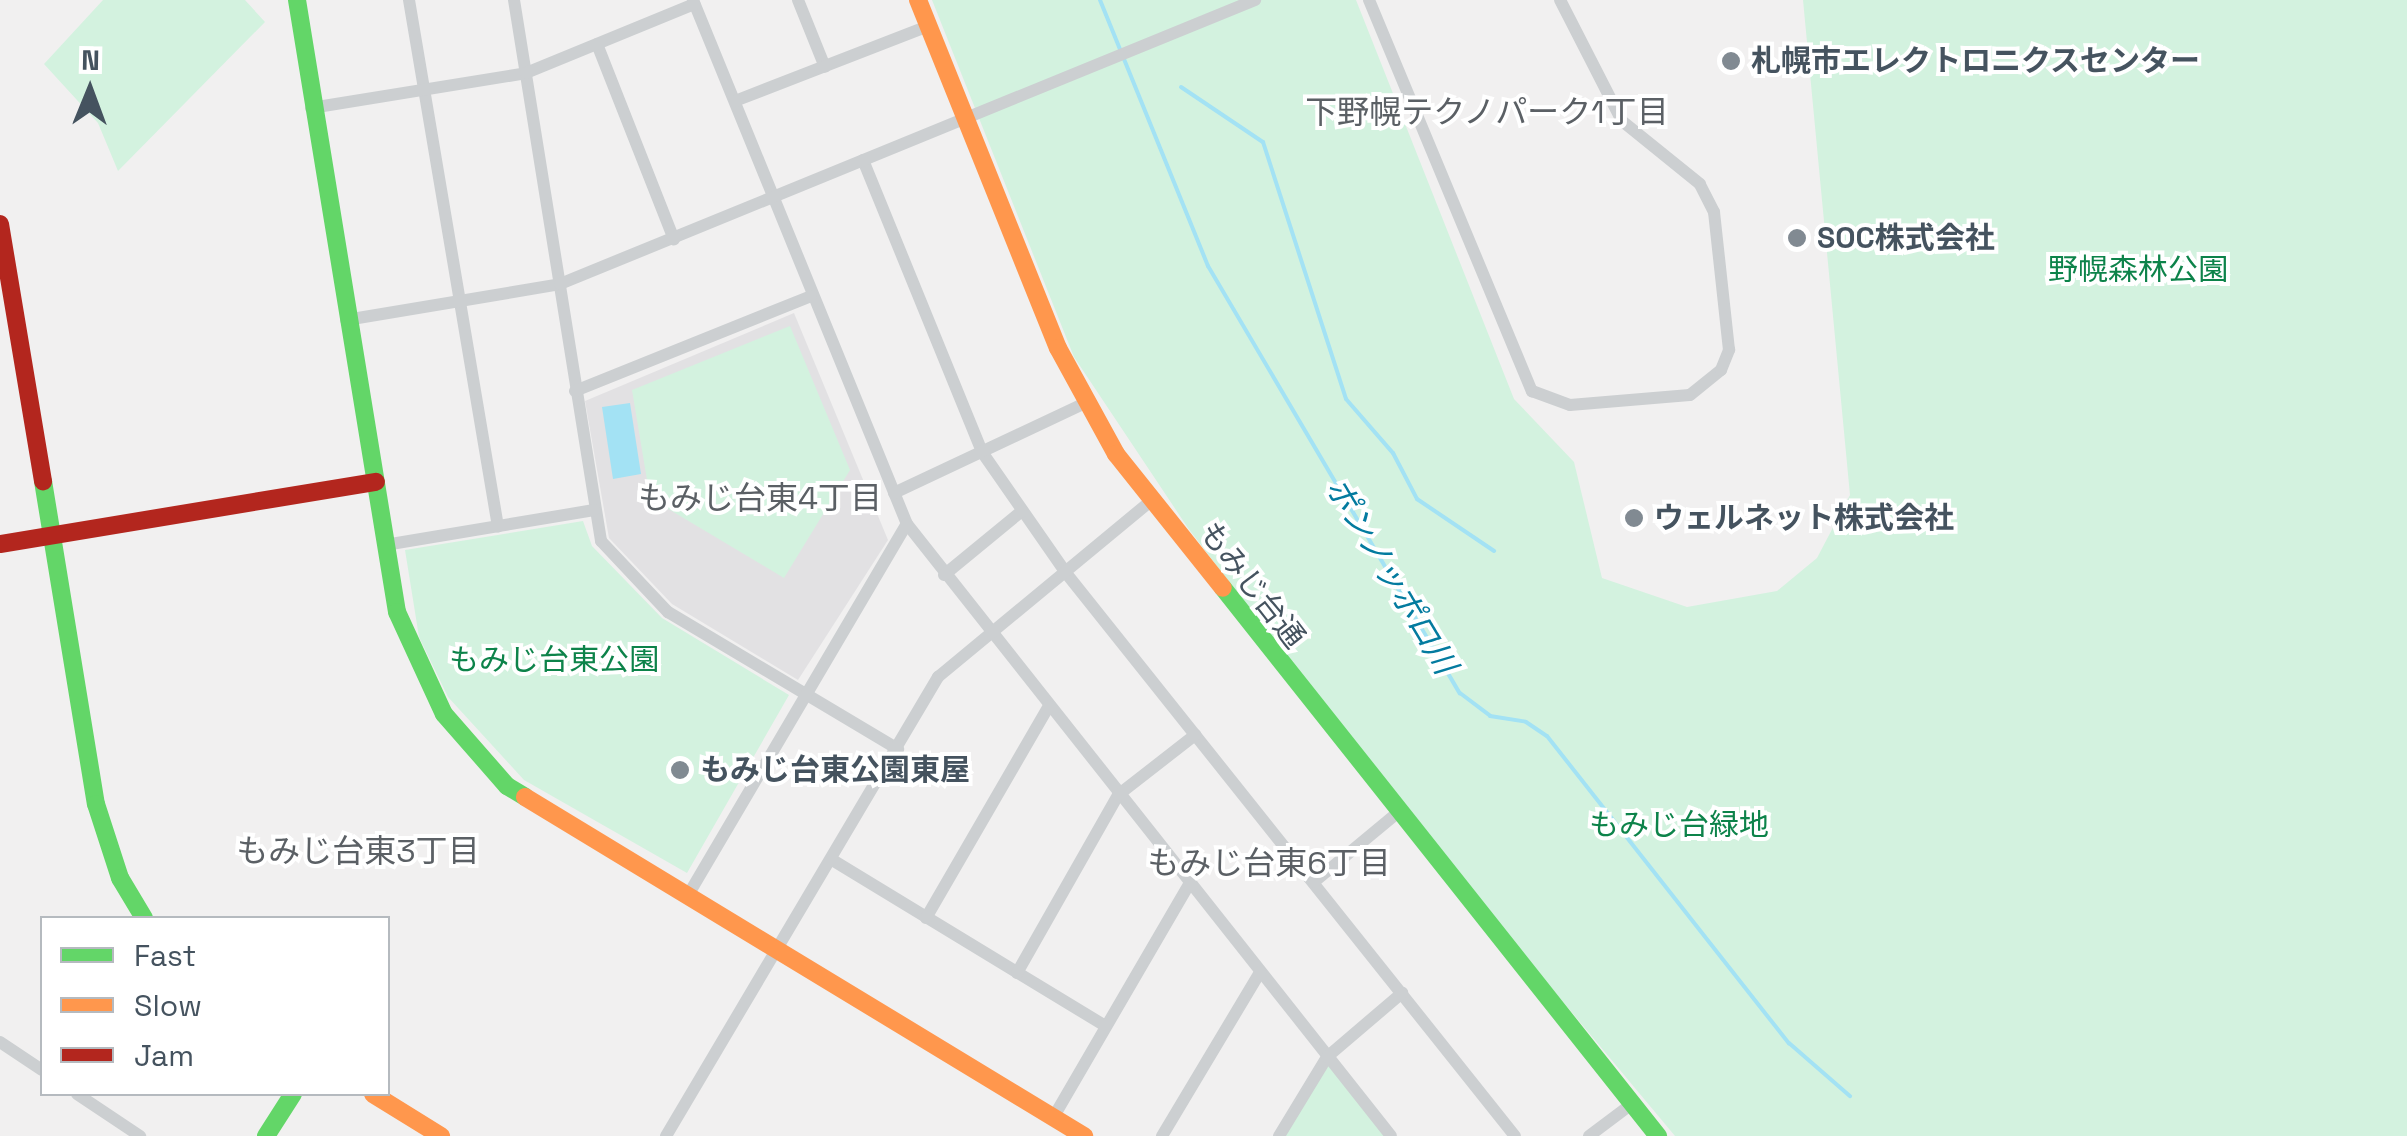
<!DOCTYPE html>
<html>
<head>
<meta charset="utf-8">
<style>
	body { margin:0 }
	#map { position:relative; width:2407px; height:1136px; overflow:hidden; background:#f1f0f0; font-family:"Space Grotesk","Noto Sans JP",sans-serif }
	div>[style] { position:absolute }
	.education>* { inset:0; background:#e2e1e3 }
	.green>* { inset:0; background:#d3f2df }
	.water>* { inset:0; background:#a3e2f4 }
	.stream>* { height:4px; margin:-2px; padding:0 2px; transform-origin:2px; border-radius:2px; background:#a3e2f4 }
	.street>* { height:12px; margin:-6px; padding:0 6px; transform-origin:6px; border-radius:6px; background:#cccfd1 }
	.fast>* { height:18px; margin:-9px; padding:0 9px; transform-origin:9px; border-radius:9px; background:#63d668 }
	.slow>* { height:18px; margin:-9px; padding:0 9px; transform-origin:9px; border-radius:9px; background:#ff974d }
	.jam>* { height:18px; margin:-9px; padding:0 9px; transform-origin:9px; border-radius:9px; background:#b3261e }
	.dots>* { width:28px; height:28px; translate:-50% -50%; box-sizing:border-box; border:5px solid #fff; border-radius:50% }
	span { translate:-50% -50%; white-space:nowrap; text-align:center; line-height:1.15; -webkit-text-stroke:8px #fff; paint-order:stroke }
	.poi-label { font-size:30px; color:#45535f; font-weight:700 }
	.left { translate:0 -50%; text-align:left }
	.park-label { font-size:30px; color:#0d834a }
	.street-label { font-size:30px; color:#45535f }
	.neighbourhood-label { font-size:32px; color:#5b6065 }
	.water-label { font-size:32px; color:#037b9f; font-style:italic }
	.legend { position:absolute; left:40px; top:916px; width:350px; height:180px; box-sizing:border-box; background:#fff; border:2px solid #b5babf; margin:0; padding:12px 18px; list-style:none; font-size:30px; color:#45535f }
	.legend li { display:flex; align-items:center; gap:20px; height:50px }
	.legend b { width:50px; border:2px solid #b5babf }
	.north { position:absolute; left:40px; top:40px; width:100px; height:100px; -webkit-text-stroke:8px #fff; paint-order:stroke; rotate:1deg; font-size:28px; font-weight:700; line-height:40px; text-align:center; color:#45535f }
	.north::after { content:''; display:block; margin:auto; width:35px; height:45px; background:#45535f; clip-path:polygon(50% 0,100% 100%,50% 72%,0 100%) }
</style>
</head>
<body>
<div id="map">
	<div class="education">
		<div style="clip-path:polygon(794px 313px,888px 540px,798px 680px,672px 604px,609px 538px,585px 401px)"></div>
	</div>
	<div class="green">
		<div style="clip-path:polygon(103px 0,245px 0,265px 22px,118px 171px,98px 123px,44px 64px)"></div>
		<div style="clip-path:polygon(932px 0,1356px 0,1514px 399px,1574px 462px,1602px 578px,1687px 607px,1777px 591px,1817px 558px,1850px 495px,1803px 0,2407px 0,2407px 1136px,1675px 1136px,1397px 803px,1188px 528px,1074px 357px)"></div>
		<div style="clip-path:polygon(790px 326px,850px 470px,784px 578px,650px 498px,632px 390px)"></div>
		<div style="clip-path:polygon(583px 521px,592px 546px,662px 618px,789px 695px,687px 873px,524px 780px,448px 697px,419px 637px,405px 550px)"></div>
		<div style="clip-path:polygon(1327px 1057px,1391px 1136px,1279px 1136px)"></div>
	</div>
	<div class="water">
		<div style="clip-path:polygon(630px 403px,641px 474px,613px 479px,602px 407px)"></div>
	</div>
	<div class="stream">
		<div style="left:1100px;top:0;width:287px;rotate:67.9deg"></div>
		<div style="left:1208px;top:266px;width:496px;rotate:59.5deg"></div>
		<div style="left:1460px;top:693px;width:38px;rotate:37deg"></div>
		<div style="left:1490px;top:716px;width:36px;rotate:9deg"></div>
		<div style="left:1526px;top:722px;width:25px;rotate:34deg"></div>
		<div style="left:1547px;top:736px;width:391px;rotate:51.8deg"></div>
		<div style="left:1789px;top:1043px;width:81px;rotate:41deg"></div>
		<div style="left:1181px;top:87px;width:99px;rotate:33.9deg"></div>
		<div style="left:1263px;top:142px;width:270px;rotate:72.1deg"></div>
		<div style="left:1346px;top:399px;width:72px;rotate:49deg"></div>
		<div style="left:1393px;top:453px;width:52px;rotate:62.4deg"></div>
		<div style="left:1417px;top:499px;width:93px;rotate:34deg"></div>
	</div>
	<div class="street">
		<div style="left:409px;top:0;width:534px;rotate:80.41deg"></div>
		<div style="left:514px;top:0;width:548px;rotate:80.86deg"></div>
		<div style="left:601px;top:541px;width:98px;rotate:46.7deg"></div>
		<div style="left:668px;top:612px;width:268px;rotate:30.8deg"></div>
		<div style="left:693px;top:0;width:566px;rotate:67.79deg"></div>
		<div style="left:907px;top:524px;width:780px;rotate:51.66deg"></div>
		<div style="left:798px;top:0;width:72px;rotate:68.1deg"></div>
		<div style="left:1369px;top:0;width:424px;rotate:67.4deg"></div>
		<div style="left:1532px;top:391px;width:40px;rotate:20.2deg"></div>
		<div style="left:1570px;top:405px;width:120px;rotate:-4.8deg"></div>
		<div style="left:1690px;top:395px;width:40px;rotate:-39deg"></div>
		<div style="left:1721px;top:370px;width:22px;rotate:-68deg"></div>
		<div style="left:1729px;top:350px;width:139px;rotate:-96.2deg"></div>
		<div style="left:1714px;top:212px;width:31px;rotate:-117deg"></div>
		<div style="left:1700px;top:184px;width:100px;rotate:-141.1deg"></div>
		<div style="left:1622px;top:121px;width:136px;rotate:-117.1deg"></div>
		<div style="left:597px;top:44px;width:210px;rotate:68.5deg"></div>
		<div style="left:735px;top:101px;width:207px;rotate:-21.2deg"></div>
		<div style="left:311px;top:108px;width:218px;rotate:-9.2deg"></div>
		<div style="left:526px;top:73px;width:182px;rotate:-22.3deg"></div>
		<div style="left:863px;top:160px;width:315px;rotate:67.8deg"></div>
		<div style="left:982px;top:452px;width:147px;rotate:55.2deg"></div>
		<div style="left:1066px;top:573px;width:720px;rotate:51.43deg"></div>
		<div style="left:346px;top:320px;width:217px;rotate:-9.5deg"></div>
		<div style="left:560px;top:284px;width:751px;rotate:-22.23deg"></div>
		<div style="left:575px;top:391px;width:254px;rotate:-21.9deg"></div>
		<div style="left:894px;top:493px;width:211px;rotate:-25.2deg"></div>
		<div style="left:385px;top:545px;width:212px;rotate:-9.5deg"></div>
		<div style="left:944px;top:575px;width:101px;rotate:-39.4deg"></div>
		<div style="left:834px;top:861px;width:316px;rotate:31.3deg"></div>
		<div style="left:1314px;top:882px;width:108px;rotate:-39.7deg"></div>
		<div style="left:687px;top:897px;width:433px;rotate:-59.5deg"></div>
		<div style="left:926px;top:918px;width:245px;rotate:-59.9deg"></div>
		<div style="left:1017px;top:973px;width:205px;rotate:-60.4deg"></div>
		<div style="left:1118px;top:795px;width:98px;rotate:-37.9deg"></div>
		<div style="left:0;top:1042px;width:50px;rotate:33.7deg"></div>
		<div style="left:77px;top:1094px;width:76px;rotate:33.7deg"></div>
		<div style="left:1053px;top:1118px;width:272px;rotate:-59.8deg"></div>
		<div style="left:666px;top:1136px;width:534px;rotate:-59.35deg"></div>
		<div style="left:938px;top:677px;width:276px;rotate:-39.6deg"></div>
		<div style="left:1162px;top:1136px;width:191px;rotate:-59.1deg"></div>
		<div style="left:1279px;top:1136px;width:92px;rotate:-58.7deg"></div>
		<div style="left:1327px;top:1057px;width:99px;rotate:-40.5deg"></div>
		<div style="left:1589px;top:1136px;width:55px;rotate:-36.9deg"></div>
	</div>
	<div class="fast">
		<div style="left:297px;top:0;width:620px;rotate:80.72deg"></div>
		<div style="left:397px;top:612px;width:112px;rotate:65.3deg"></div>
		<div style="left:444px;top:714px;width:96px;rotate:48.8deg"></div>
		<div style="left:507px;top:786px;width:21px;rotate:31deg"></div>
		<div style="left:43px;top:481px;width:327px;rotate:80.7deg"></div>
		<div style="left:96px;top:804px;width:78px;rotate:72deg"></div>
		<div style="left:120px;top:878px;width:47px;rotate:59deg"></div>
		<div style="left:1223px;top:588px;width:700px;rotate:51.56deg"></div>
		<div style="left:266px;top:1136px;width:50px;rotate:-57.3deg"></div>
	</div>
	<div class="slow">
		<div style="left:918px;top:0;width:375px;rotate:68.1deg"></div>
		<div style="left:1058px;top:348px;width:121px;rotate:61.3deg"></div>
		<div style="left:1116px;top:454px;width:171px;rotate:51.4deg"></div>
		<div style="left:525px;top:797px;width:654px;rotate:31.23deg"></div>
		<div style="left:373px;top:1094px;width:80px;rotate:31.7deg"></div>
	</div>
	<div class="jam">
		<div style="left:0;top:224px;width:261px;rotate:80.5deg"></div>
		<div style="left:0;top:544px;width:381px;rotate:-9.4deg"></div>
	</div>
	<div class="dots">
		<div style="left:1731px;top:61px;background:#818a92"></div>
		<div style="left:1797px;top:238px;background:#818a92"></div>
		<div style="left:1634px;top:518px;background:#818a92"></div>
		<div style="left:680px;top:770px;background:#818a92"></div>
	</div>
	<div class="poi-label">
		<span class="left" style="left:1751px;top:61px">札幌市エレクトロニクスセンター</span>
		<span class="left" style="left:1817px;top:238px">SOC株式会社</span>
		<span class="left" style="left:1654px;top:518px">ウェルネット株式会社</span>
		<span class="left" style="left:700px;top:770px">もみじ台東公園東屋</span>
	</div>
	<div class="park-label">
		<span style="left:2138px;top:270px">野幌森林公園</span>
		<span style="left:554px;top:660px">もみじ台東公園</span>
		<span style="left:1679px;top:825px">もみじ台緑地</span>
	</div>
	<div class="street-label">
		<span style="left:1252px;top:585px;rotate:52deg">もみじ台通</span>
	</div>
	<div class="neighbourhood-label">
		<span style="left:1487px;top:112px">下野幌テクノパーク1丁目</span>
		<span style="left:760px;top:498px">もみじ台東4丁目</span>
		<span style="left:358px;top:851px">もみじ台東3丁目</span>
		<span style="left:1269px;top:863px">もみじ台東6丁目</span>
	</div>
	<div class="water-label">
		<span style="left:1391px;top:576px;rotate:59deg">ポンノッポロ川</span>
	</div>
	<ul class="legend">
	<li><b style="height:12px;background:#63d668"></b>Fast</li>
	<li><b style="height:12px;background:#ff974d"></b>Slow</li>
	<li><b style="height:12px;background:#b3261e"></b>Jam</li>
	</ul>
	<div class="north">N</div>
</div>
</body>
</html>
